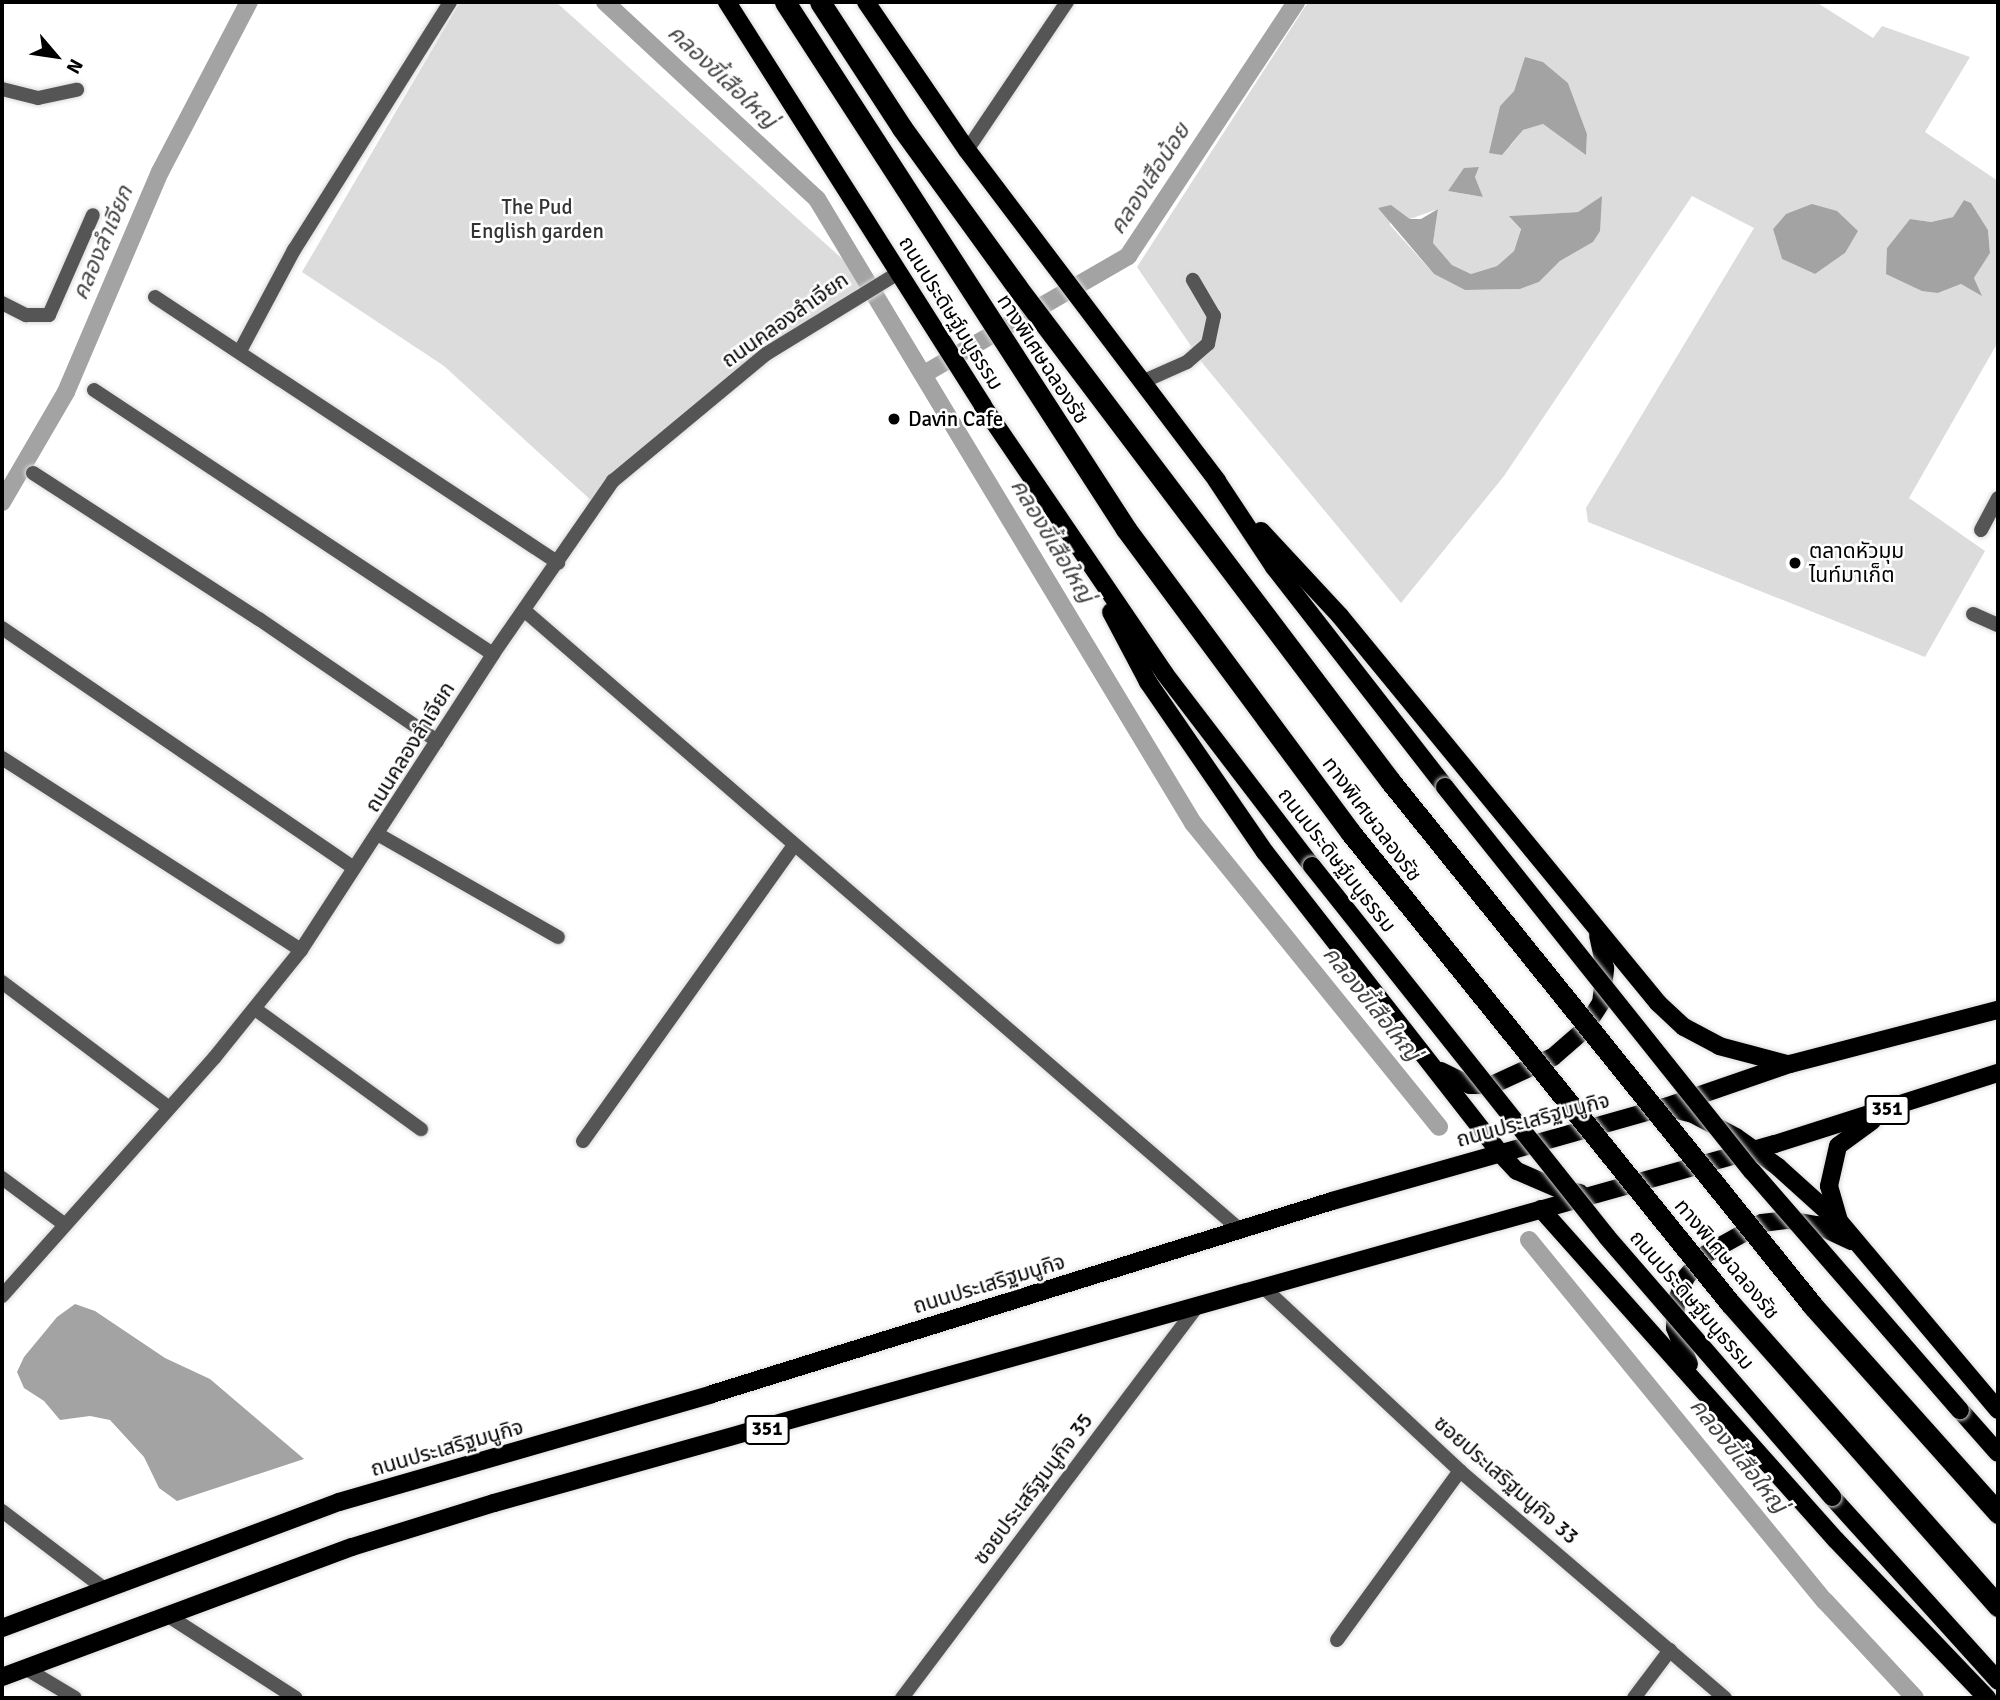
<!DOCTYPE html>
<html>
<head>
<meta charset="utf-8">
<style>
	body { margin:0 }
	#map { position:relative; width:2000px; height:1700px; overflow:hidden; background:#fff; font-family:Signika,"Noto Sans Thai",sans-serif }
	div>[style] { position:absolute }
	.green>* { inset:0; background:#dcdcdc }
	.water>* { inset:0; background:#a3a3a3 }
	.canal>* { height:18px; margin:-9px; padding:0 9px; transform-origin:9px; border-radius:9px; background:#a3a3a3 }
	.roads { filter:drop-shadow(0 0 2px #dbdbdb) drop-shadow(0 0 2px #dbdbdb) }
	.minor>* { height:14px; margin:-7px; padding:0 7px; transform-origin:7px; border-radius:7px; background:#555 }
	.tertiary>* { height:14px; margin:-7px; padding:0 7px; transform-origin:7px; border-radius:7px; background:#555 }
	.primary>* { height:18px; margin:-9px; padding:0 9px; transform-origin:9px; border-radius:9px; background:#000 }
	.bridges { filter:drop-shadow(0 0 2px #dbdbdb) drop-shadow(0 0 2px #dbdbdb) }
	.primary-bridge>* { height:18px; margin:-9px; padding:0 9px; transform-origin:9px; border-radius:9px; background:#000 }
	.motorway-bridge>* { height:21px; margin:-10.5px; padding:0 10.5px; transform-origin:10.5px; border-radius:10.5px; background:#000 }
	.dots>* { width:19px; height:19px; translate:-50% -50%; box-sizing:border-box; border:4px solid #fff; border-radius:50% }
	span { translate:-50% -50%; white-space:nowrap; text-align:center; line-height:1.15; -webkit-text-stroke:5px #fff; paint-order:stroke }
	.shield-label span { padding:2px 5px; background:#fff; border:2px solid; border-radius:5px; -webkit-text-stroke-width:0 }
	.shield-label { font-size:19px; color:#000; font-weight:700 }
	.park-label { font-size:21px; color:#333 }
	.street-label { font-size:21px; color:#000 }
	.poi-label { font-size:21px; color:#000 }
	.left { translate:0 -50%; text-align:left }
	.water-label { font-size:23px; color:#444; font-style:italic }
	.frame { position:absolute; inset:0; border:4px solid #000; pointer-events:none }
	.north { position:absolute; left:21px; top:21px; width:70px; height:70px; -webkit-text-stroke:5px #fff; paint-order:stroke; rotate:119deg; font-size:19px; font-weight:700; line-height:28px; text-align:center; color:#000 }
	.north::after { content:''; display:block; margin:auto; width:24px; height:32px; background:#000; clip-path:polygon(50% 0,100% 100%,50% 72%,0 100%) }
</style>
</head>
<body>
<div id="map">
	<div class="green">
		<div style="clip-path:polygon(460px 2px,556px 2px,867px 281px,595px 504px,444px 366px,302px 272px)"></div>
		<div style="clip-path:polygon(evenodd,1308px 2px,1816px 2px,1873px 38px,1882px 26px,1970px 57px,1925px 132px,1998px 181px,1998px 342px,1909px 498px,1985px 551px,1925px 657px,1588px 522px,1586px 508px,1754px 228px,1692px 196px,1504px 476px,1401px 603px,1204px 365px,1137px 267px,1308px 2px,1525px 58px,1543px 62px,1568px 83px,1587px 134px,1586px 154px,1543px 124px,1523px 130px,1511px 145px,1490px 153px,1500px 106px,1514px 91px,1525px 58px,1308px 2px,1479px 167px,1475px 177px,1483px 197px,1448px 191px,1479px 167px,1308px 2px,1601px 197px,1593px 242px,1560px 261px,1539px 282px,1520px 289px,1465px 290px,1434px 274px,1390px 225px,1391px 205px,1410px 219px,1438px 209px,1433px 243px,1452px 265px,1471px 274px,1497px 266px,1514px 251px,1521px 228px,1510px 216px,1578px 212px,1601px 197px,1308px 2px,1964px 200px,1971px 203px,1988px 230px,1990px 253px,1974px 278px,1981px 295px,1961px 284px,1938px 293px,1887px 248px,1910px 219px,1931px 222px,1953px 217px,1964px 200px,1308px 2px,1786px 214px,1845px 253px,1815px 274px,1782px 259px,1773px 229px,1786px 214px)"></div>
	</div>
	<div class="water">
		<div style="clip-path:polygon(1525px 57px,1543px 62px,1568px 83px,1587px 134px,1586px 155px,1543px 124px,1523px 130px,1502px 155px,1489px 153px,1500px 106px,1514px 91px)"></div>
		<div style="clip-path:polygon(1479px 167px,1475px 177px,1483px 197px,1448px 191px,1464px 168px)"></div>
		<div style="clip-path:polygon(1602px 196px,1600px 231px,1593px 242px,1560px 261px,1539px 282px,1520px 289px,1465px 290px,1434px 274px,1378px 208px,1391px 205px,1410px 219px,1421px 219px,1438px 209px,1433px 243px,1452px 265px,1471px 274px,1497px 266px,1514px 251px,1521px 229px,1509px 216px,1578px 212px)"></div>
		<div style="clip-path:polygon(1964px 200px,1971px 203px,1988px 230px,1990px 253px,1974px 278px,1982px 296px,1961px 284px,1938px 293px,1922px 291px,1886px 274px,1887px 248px,1910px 219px,1931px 222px,1953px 217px)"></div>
		<div style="clip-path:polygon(1812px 204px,1837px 211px,1858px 231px,1845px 253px,1815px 274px,1782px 259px,1773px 229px,1786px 214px)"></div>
		<div style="clip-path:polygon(75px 1304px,95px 1311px,165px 1358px,210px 1379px,304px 1459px,177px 1501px,159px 1488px,144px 1457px,110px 1420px,90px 1416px,60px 1420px,44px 1401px,24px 1388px,17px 1372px,24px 1357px,57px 1317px)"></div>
	</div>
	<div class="canal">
		<div style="left:605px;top:2px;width:289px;rotate:42.9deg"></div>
		<div style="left:817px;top:199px;width:729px;rotate:58.93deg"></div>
		<div style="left:1193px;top:823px;width:391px;rotate:51deg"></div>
		<div style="left:924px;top:374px;width:236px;rotate:-30deg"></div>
		<div style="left:1128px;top:256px;width:305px;rotate:-56.5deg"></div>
		<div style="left:2px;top:502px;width:127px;rotate:-59.8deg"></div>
		<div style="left:66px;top:392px;width:239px;rotate:-66.9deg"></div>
		<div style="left:160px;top:172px;width:192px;rotate:-62.4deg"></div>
		<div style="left:1529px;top:1240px;width:467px;rotate:50.7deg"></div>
		<div style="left:1825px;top:1601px;width:132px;rotate:47.1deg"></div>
	</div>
	<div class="roads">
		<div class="minor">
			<div style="left:2px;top:89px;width:37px;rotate:14deg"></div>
			<div style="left:38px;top:98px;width:40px;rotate:-12deg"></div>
			<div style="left:967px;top:150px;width:179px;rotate:-56deg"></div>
			<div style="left:155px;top:297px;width:483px;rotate:33.4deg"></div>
			<div style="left:2px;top:303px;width:27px;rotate:27deg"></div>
			<div style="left:26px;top:315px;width:23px"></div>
			<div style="left:49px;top:315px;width:109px;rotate:-66.3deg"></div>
			<div style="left:240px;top:351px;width:115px;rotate:-61.9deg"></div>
			<div style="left:294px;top:250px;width:293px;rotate:-57.8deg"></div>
			<div style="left:1142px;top:382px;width:49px;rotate:-24deg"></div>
			<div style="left:1187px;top:362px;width:28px;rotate:-41deg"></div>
			<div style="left:1208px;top:344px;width:29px;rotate:-78deg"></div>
			<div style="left:1214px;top:316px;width:42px;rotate:-120.3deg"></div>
			<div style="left:94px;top:390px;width:478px;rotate:33.5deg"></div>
			<div style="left:33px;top:473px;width:269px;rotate:32.9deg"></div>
			<div style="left:259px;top:619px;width:216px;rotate:34.4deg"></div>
			<div style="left:1981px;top:530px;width:36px;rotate:-62deg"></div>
			<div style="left:525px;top:611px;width:944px;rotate:40.88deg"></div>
			<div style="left:1973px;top:614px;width:27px;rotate:24deg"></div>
			<div style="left:2px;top:628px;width:426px;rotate:34.3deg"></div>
			<div style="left:2px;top:758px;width:355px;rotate:32.7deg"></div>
			<div style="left:379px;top:835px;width:206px;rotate:29.7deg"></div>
			<div style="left:2px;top:982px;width:208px;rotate:37deg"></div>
			<div style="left:255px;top:1009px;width:205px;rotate:35.9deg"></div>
			<div style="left:583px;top:1141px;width:361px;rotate:-54.5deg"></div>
			<div style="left:2px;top:1178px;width:77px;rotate:36.6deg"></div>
			<div style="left:1264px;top:1288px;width:268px;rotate:43deg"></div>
			<div style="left:1460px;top:1471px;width:349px;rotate:40.6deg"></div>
			<div style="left:2px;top:1511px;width:131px;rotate:37.2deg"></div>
			<div style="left:167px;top:1615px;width:153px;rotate:32.8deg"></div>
			<div style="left:1337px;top:1640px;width:209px;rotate:-54deg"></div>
			<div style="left:25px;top:1668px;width:58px;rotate:31deg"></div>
			<div style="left:902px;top:1698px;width:492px;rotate:-53deg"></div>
			<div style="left:1634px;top:1698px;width:60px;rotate:-53.1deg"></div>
		</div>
		<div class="tertiary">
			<div style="left:2px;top:1296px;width:320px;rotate:-48.3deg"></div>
			<div style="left:215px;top:1057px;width:137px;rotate:-51.2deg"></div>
			<div style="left:301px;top:950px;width:353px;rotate:-57deg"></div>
			<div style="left:493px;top:654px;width:211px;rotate:-55.3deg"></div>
			<div style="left:613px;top:481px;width:199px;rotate:-39.7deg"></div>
			<div style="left:766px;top:354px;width:155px;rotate:-31.5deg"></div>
		</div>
		<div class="primary">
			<div style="left:727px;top:2px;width:478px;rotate:57.6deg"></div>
			<div style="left:983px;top:406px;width:324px;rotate:55.8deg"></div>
			<div style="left:1165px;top:674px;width:242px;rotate:52.6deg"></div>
			<div style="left:866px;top:2px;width:179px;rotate:55.7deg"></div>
			<div style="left:967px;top:150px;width:415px;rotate:52.9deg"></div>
			<div style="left:1217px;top:481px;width:103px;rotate:56.5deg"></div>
			<div style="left:1274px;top:567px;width:279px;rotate:52.1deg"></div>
			<div style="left:1261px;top:531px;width:116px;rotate:47.1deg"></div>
			<div style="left:1340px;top:616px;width:501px;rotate:50.59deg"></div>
			<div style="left:1658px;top:1003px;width:35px;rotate:43deg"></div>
			<div style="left:1684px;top:1027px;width:40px;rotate:28deg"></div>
			<div style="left:1719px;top:1046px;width:70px;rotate:14.8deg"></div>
			<div style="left:1111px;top:612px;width:79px;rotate:62.1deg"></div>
			<div style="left:1148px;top:682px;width:206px;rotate:55.5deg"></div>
			<div style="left:1265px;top:852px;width:380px;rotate:52deg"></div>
			<div style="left:1499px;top:1152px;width:26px;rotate:47deg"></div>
			<div style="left:1517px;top:1171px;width:48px;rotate:23.4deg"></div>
			<div style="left:1561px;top:1190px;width:19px;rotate:9deg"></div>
			<div style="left:1441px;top:1071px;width:32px;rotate:26deg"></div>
			<div style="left:1470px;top:1085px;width:22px"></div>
			<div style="left:1492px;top:1085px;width:67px;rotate:-24.7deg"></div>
			<div style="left:1553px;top:1057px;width:38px;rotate:-41deg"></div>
			<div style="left:1582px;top:1032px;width:35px;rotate:-57deg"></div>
			<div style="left:1601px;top:1003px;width:35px;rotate:-83deg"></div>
			<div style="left:1605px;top:968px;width:33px;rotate:-102deg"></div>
			<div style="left:1665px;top:1107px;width:29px;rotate:14deg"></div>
			<div style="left:1693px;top:1114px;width:49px;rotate:28.1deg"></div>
			<div style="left:1736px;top:1137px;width:52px;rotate:35.5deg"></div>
			<div style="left:1778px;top:1167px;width:81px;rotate:42deg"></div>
			<div style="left:1872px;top:1121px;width:42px;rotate:143.7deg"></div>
			<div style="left:1838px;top:1146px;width:41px;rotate:102.7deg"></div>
			<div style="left:1829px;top:1186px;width:36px;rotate:74deg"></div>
			<div style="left:1839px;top:1221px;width:247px;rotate:49.9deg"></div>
			<div style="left:1541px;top:1209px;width:443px;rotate:48.3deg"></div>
			<div style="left:1836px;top:1540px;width:219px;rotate:46.3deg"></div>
			<div style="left:1689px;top:1364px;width:39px;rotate:-111deg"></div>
			<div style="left:1675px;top:1328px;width:26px;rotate:-88deg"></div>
			<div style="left:1676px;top:1302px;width:27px;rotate:-68deg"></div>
			<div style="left:1686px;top:1277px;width:30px;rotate:-49deg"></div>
			<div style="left:1706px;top:1254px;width:64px;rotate:-29deg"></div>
			<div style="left:1762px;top:1223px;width:26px;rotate:-7deg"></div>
			<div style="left:1788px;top:1220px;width:29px;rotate:10deg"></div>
			<div style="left:1817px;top:1225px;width:38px;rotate:25deg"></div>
			<div style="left:1960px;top:1410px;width:57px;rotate:48.5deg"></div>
			<div style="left:1832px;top:1497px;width:248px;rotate:47.9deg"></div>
			<div style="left:2px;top:1628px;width:360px;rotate:-20.5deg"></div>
			<div style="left:339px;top:1502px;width:388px;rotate:-16.1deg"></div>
			<div style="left:712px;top:1394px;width:649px;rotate:-17.29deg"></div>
			<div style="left:1332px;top:1201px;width:346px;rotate:-15.8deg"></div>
			<div style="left:1665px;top:1107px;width:132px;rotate:-19deg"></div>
			<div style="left:1790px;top:1064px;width:215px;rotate:-14.6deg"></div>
			<div style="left:2px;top:1677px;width:373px;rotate:-20.4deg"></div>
			<div style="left:352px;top:1547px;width:149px;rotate:-17.2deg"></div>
			<div style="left:494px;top:1503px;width:1330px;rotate:-15.66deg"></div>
			<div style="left:1775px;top:1144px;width:234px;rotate:-17.7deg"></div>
		</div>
	</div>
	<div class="bridges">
		<div class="primary-bridge">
			<div style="left:1445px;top:787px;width:492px;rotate:51.4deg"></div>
			<div style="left:1752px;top:1171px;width:317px;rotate:49deg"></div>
			<div style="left:1312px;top:866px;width:474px;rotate:51.5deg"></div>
			<div style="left:1607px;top:1237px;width:344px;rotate:49.1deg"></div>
		</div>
		<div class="motorway-bridge">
			<div style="left:785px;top:2px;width:628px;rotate:57.09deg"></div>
			<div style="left:1126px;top:529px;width:378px;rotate:53.5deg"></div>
			<div style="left:1351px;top:833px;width:604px;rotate:51.12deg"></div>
			<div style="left:1730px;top:1303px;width:405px;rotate:48.5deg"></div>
			<div style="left:820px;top:2px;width:150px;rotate:56.9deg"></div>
			<div style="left:902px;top:128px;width:196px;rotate:54.1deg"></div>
			<div style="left:1017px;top:287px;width:620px;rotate:52.93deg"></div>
			<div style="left:1391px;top:782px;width:673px;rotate:51.15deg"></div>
			<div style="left:1813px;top:1306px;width:278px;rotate:48.2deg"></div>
		</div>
	</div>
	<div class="dots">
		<div style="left:894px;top:419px;background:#000"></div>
		<div style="left:1795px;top:563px;background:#000"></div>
	</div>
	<div class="shield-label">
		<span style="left:1887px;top:1110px">351</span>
		<span style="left:767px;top:1430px">351</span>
	</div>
	<div class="park-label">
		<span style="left:537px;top:219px">The Pud<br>English garden</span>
	</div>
	<div class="street-label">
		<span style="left:951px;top:313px;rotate:58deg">ถนนประดิษฐ์มนูธรรม</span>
		<span style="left:785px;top:320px;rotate:-35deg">ถนนคลองลำเจียก</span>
		<span style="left:1043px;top:359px;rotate:57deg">ทางพิเศษฉลองรัช</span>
		<span style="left:410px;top:747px;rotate:-58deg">ถนนคลองลำเจียก</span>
		<span style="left:1372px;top:819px;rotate:53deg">ทางพิเศษฉลองรัช</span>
		<span style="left:1337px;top:860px;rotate:52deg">ถนนประดิษฐ์มนูธรรม</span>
		<span style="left:1533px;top:1120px;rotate:-15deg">ถนนประเสริฐมนูกิจ</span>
		<span style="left:1727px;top:1259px;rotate:50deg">ทางพิเศษฉลองรัช</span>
		<span style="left:989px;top:1284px;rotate:-17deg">ถนนประเสริฐมนูกิจ</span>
		<span style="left:1692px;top:1300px;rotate:49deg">ถนนประดิษฐ์มนูธรรม</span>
		<span style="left:447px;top:1448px;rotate:-16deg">ถนนประเสริฐมนูกิจ</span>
		<span style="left:1506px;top:1480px;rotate:41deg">ซอยประเสริฐมนูกิจ 33</span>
		<span style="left:1033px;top:1489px;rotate:-53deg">ซอยประเสริฐมนูกิจ 35</span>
	</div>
	<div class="poi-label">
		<span class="left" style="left:908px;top:419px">Davin Cafe</span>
		<span class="left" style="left:1809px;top:563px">ตลาดหัวมุม<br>ไนท์มาเก็ต</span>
	</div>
	<div class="water-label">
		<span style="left:722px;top:77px;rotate:43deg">คลองขี้เสือใหญ่</span>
		<span style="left:1150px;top:179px;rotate:-57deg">คลองเสือน้อย</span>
		<span style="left:103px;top:243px;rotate:-67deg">คลองลำเจียก</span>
		<span style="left:1052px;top:541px;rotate:59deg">คลองขี้เสือใหญ่</span>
		<span style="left:1371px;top:1004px;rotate:51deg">คลองขี้เสือใหญ่</span>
		<span style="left:1738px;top:1456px;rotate:51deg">คลองขี้เสือใหญ่</span>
	</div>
	<div class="frame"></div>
	<div class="north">N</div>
</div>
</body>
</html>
